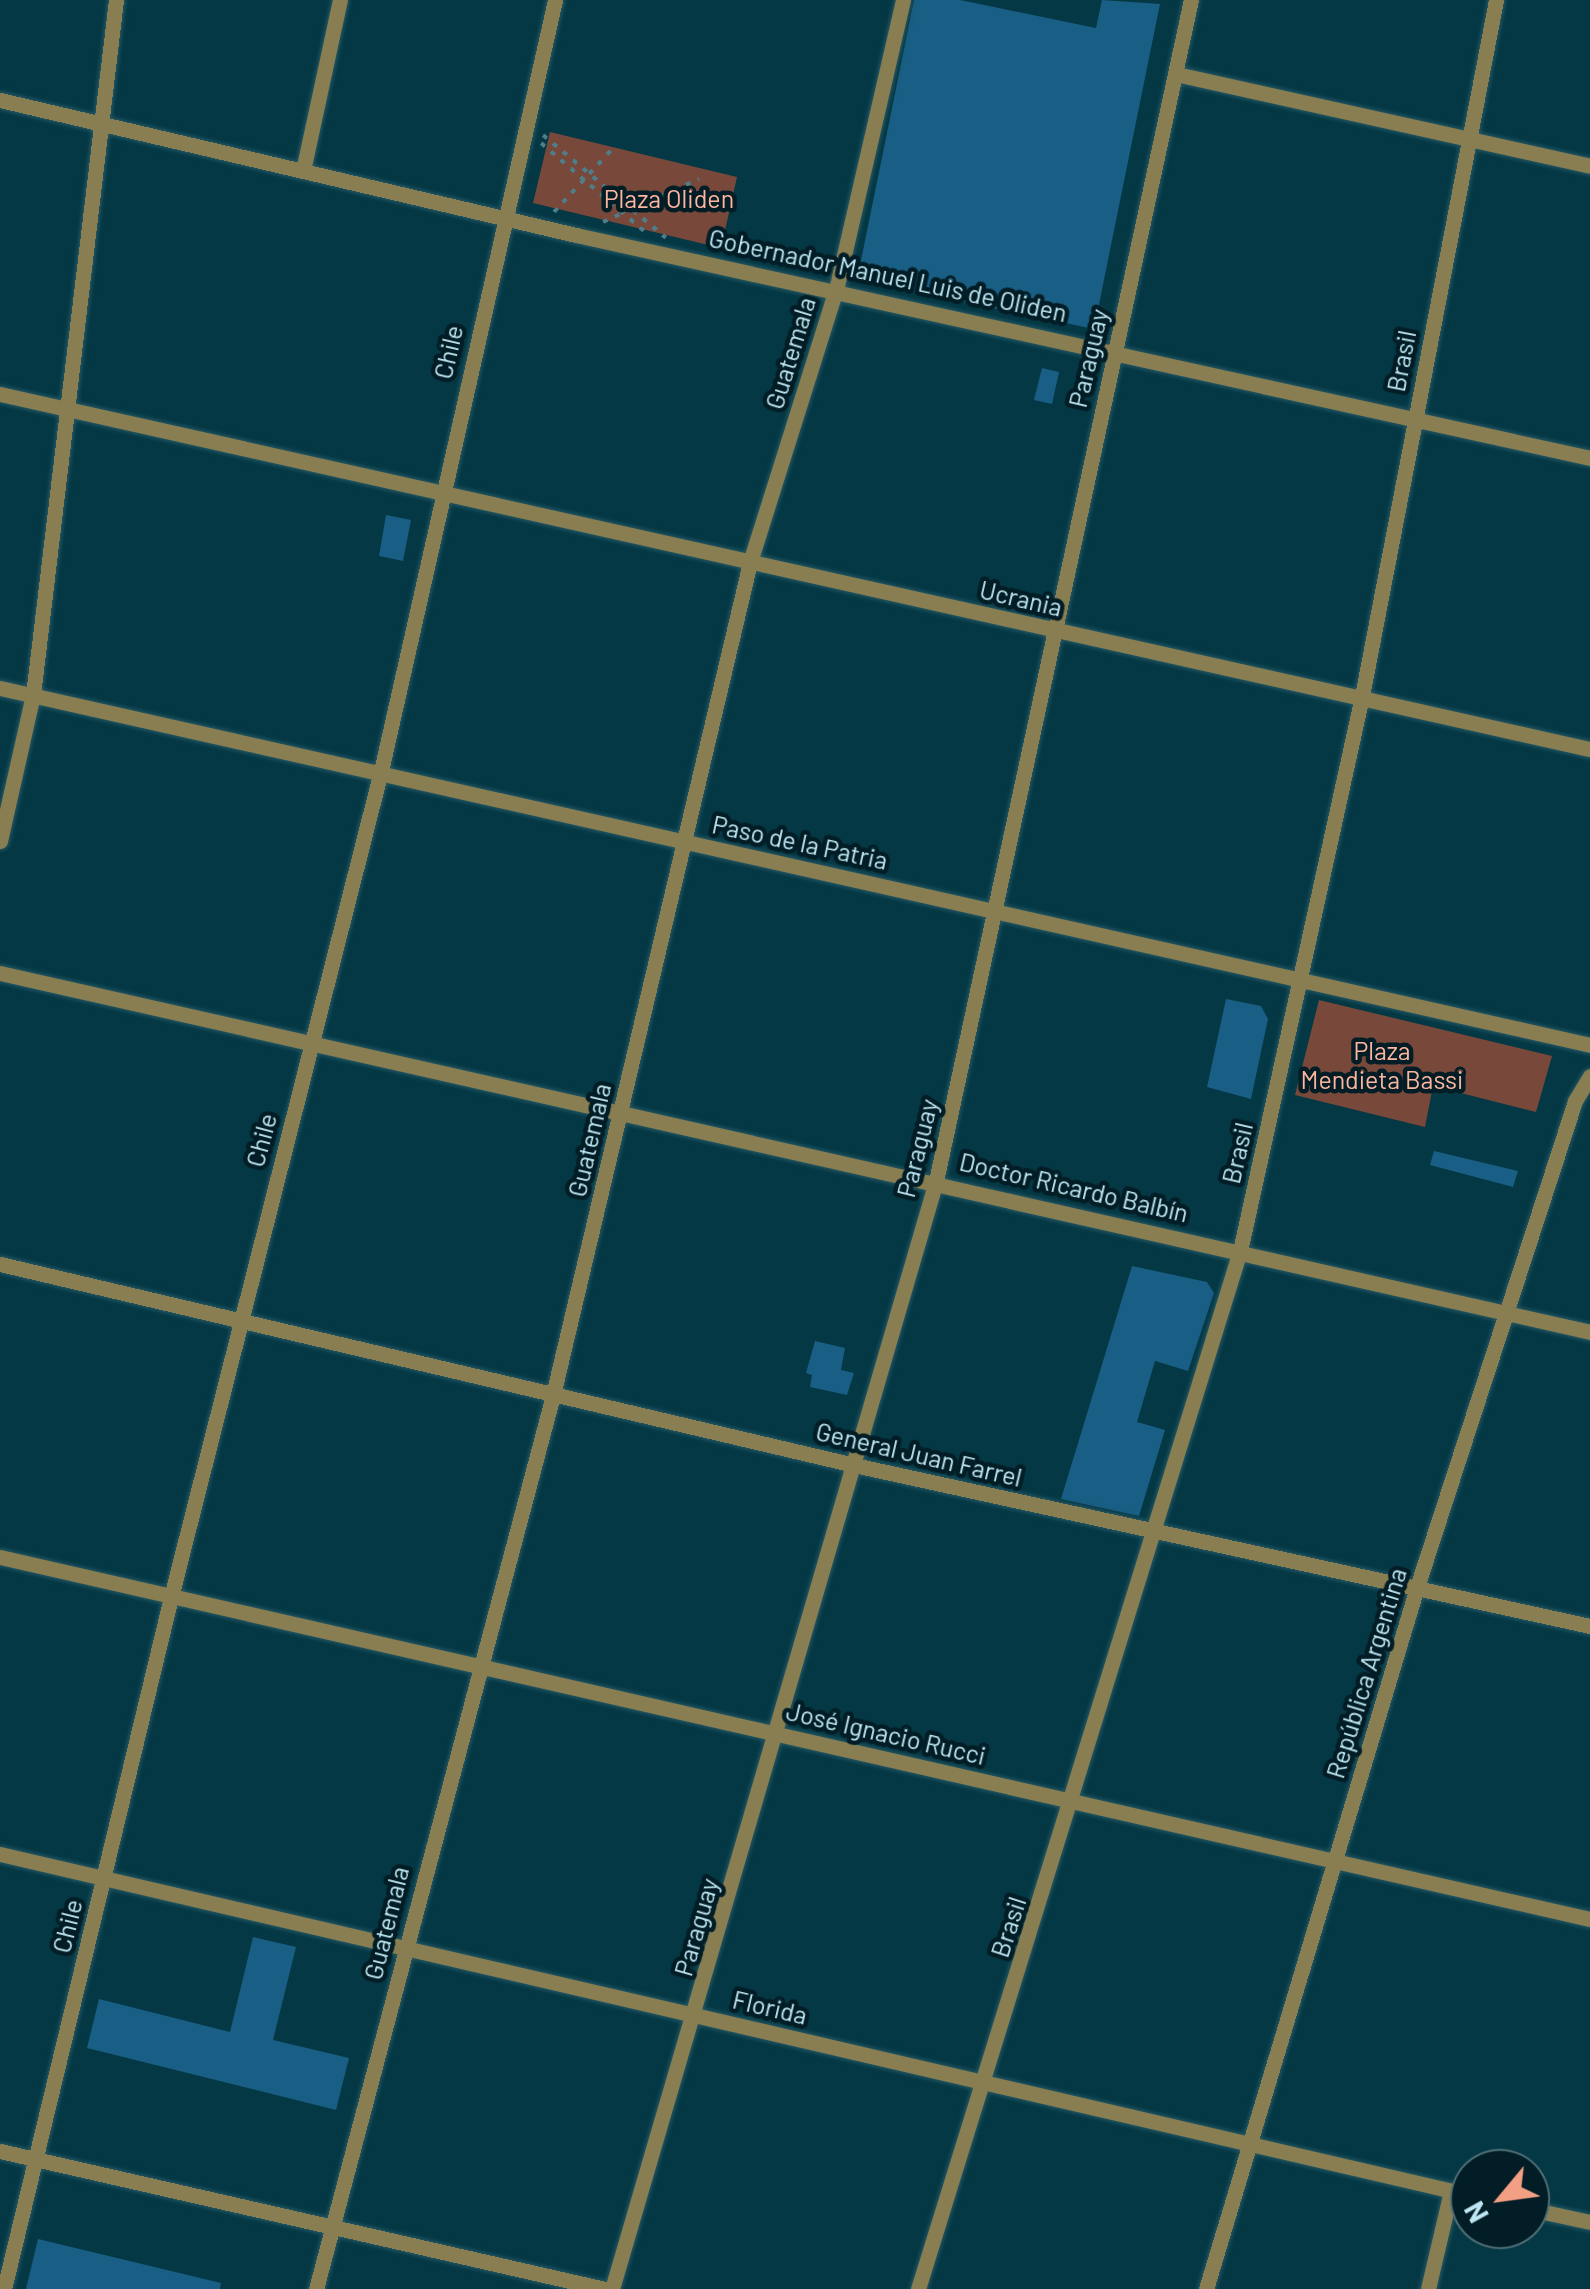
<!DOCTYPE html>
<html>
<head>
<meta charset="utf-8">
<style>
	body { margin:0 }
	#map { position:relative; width:1590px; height:2289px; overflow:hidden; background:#043844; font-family:Barlow,sans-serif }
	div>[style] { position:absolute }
	.green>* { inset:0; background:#78493b }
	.building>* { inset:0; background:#195e84 }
	.path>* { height:4px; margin-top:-2px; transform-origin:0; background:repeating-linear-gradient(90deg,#4f7e8a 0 5px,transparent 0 13px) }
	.roads { filter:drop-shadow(0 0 2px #265864) drop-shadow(0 0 2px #265864) }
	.street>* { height:15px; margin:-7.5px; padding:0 7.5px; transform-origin:7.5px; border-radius:7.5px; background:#887e51 }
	span { translate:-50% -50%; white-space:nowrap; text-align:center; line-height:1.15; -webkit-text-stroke:9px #021d25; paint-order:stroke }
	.park-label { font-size:25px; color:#ffb69f }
	.street-label { font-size:25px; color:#bfe7f3 }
	.north { position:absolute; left:1450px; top:2149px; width:100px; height:100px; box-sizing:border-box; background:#021d25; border:2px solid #4e6e77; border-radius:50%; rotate:241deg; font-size:28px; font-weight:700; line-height:40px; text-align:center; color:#bfe7f3 }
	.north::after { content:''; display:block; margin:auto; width:35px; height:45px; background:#f39f84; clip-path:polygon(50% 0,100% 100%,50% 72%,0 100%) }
</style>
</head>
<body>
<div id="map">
	<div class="green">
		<div style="clip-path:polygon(550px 132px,737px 177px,721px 248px,533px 203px)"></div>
		<div style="clip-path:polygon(1319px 1000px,1552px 1056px,1536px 1112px,1433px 1086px,1425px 1127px,1295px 1095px)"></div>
	</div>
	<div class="building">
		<div style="clip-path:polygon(914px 0,960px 0,1096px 28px,1102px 0,1160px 4px,1094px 329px,857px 280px)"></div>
		<div style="clip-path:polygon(1042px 368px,1059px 372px,1052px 404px,1034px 400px)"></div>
		<div style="clip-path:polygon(386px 515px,411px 520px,403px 561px,379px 556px)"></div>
		<div style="clip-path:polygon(1226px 999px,1261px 1006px,1268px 1019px,1251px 1099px,1207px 1087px)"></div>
		<div style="clip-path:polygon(1434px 1151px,1518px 1171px,1513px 1187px,1430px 1165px)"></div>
		<div style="clip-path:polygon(1132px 1266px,1207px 1282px,1214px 1293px,1188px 1371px,1155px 1361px,1137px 1422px,1165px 1430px,1139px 1516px,1061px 1499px)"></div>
		<div style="clip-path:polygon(815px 1341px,845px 1348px,841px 1370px,854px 1373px,847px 1395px,810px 1387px,812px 1375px,806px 1373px)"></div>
		<div style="clip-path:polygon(253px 1937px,296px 1947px,273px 2040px,349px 2058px,336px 2110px,87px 2048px,99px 1999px,230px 2032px)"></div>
		<div style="clip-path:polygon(38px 2239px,221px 2283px,220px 2289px,26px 2289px)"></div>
	</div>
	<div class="path">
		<div style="left:543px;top:135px;width:160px;rotate:39.9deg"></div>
		<div style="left:541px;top:143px;width:135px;rotate:40.5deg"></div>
		<div style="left:554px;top:212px;width:88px;rotate:-47.3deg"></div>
		<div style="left:603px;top:222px;width:105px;rotate:-24.1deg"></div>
	</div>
	<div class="roads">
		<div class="street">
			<div style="left:1176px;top:74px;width:424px;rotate:12.5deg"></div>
			<div style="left:0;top:100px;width:592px;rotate:13.19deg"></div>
			<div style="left:576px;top:235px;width:1038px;rotate:12.4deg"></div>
			<div style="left:304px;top:166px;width:170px;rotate:-77.8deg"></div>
			<div style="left:0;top:394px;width:1629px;rotate:12.59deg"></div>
			<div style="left:0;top:688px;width:1630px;rotate:12.65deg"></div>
			<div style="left:0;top:841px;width:150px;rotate:-77.3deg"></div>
			<div style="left:33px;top:695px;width:700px;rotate:-83.19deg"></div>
			<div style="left:0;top:973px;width:1630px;rotate:12.72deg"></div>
			<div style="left:0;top:1264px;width:877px;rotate:13.24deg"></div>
			<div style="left:854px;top:1465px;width:753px;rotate:12.34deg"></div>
			<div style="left:0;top:1557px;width:1631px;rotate:12.83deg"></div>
			<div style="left:0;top:1854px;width:1509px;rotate:13.06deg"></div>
			<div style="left:0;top:2151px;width:621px;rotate:12.85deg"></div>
			<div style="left:1530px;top:2209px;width:61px;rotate:12.2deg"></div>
			<div style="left:4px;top:2289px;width:712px;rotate:-76.43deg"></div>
			<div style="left:171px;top:1597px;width:852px;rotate:-75.74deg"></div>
			<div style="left:381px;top:771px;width:790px;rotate:-77.28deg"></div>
			<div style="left:316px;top:2289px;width:925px;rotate:-75.15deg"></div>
			<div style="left:553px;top:1395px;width:856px;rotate:-76.69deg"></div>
			<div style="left:750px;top:562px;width:285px;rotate:-72.5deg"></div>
			<div style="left:836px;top:290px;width:298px;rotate:-77deg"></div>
			<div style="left:612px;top:2289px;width:1154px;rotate:-73.7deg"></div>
			<div style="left:936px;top:1181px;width:1208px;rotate:-77.82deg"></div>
			<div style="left:918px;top:2289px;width:1087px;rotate:-72.77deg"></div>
			<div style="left:1240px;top:1251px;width:568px;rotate:-77.6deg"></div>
			<div style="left:1362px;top:696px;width:709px;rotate:-79.1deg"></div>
			<div style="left:1206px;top:2289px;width:733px;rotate:-73.27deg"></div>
			<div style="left:1417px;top:1587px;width:511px;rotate:-71.99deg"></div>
			<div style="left:1575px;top:1101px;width:29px;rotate:-59deg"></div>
			<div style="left:1428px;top:2289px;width:101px;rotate:-76.8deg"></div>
		</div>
	</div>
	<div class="park-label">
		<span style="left:669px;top:198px">Plaza Oliden</span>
		<span style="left:1382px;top:1065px">Plaza<br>Mendieta Bassi</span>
	</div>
	<div class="street-label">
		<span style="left:888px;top:275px;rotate:12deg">Gobernador Manuel Luis de Oliden</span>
		<span style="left:448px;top:352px;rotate:-77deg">Chile</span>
		<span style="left:790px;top:353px;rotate:-73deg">Guatemala</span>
		<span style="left:1088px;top:358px;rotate:-77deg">Paraguay</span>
		<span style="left:1401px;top:361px;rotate:-79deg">Brasil</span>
		<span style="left:1021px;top:598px;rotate:13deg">Ucrania</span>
		<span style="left:800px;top:842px;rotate:12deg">Paso de la Patria</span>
		<span style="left:261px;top:1140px;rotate:-75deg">Chile</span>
		<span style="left:589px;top:1140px;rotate:-77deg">Guatemala</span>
		<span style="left:917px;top:1148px;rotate:-76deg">Paraguay</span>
		<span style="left:1237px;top:1153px;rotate:-77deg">Brasil</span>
		<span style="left:1074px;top:1187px;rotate:13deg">Doctor Ricardo Balbín</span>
		<span style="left:919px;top:1454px;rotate:13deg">General Juan Farrel</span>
		<span style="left:1366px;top:1673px;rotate:-73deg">República Argentina</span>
		<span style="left:886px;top:1733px;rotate:13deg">José Ignacio Rucci</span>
		<span style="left:386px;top:1923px;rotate:-76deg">Guatemala</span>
		<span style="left:67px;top:1926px;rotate:-76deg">Chile</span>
		<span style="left:696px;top:1927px;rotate:-74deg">Paraguay</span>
		<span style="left:1008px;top:1927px;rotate:-72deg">Brasil</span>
		<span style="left:770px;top:2007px;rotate:13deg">Florida</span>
	</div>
	<div class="north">N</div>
</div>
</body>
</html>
